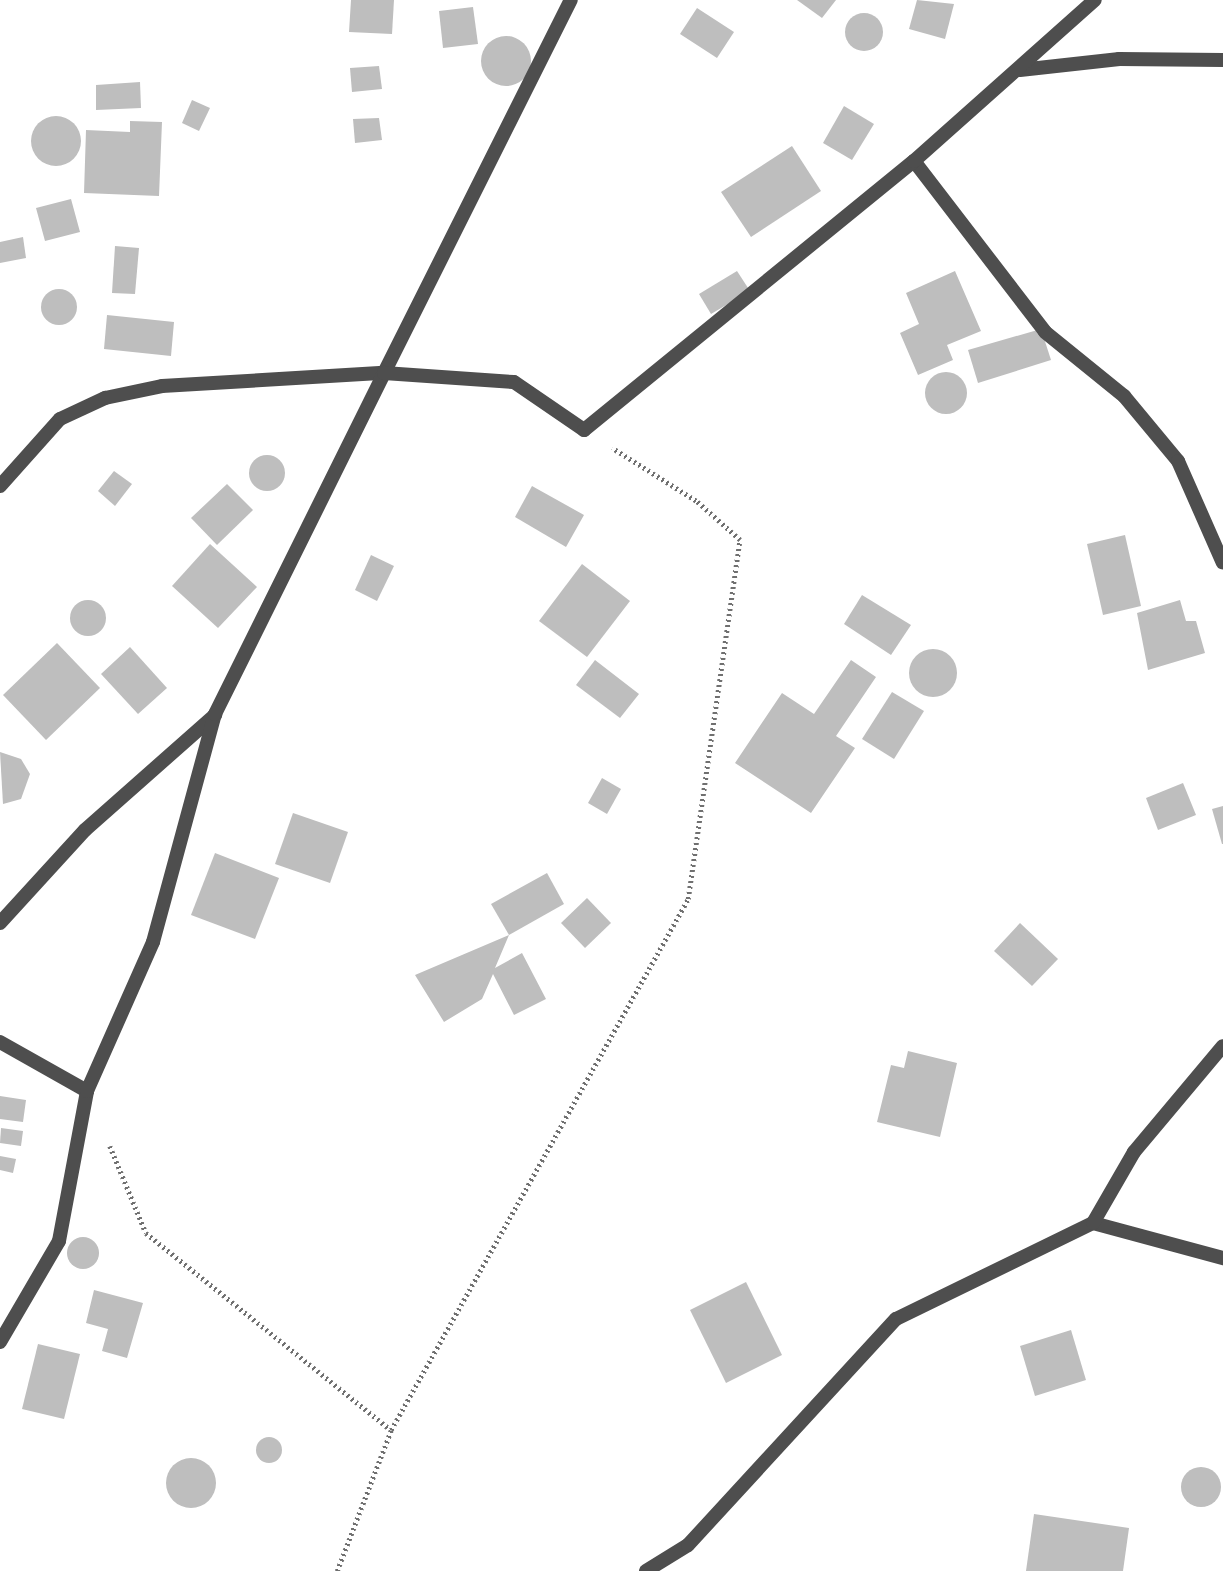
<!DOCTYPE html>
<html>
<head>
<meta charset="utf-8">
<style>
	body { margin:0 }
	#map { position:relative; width:1223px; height:1571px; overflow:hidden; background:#fff; font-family:"DejaVu Sans",sans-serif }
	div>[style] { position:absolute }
	.building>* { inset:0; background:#bebebe }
	.round { border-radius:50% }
	.path>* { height:4.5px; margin-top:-2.25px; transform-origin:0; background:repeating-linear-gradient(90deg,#707070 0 2px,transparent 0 5.5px) }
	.minor>* { height:14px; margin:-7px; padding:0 7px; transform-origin:7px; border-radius:7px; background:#4e4e4e }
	span { translate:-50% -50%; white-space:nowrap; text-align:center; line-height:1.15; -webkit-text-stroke:7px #fff; paint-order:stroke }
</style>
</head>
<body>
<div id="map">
	<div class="building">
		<div style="clip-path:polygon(351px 0,394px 0,392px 34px,349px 32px)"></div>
		<div style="clip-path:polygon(797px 0,836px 0,822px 18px)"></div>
		<div style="clip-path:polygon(917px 0,954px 4px,945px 39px,909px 29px)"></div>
		<div style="clip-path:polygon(473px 7px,478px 44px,443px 48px,439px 11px)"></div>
		<div style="clip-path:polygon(697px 8px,734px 32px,717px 58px,680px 34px)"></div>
		<div class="round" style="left:845px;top:13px;width:38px;height:38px"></div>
		<div class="round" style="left:481px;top:36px;width:50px;height:50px"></div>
		<div style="clip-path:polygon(379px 66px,382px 89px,352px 92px,350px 68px)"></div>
		<div style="clip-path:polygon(140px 82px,141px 108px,96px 110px,96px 85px)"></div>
		<div style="clip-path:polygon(192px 100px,210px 108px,199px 131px,182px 123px)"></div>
		<div style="clip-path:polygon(844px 106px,874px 124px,852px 160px,823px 143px)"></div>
		<div class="round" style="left:31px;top:116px;width:50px;height:50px"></div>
		<div style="clip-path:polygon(379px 118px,382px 140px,355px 143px,353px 119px)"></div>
		<div style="clip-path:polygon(130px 121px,162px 122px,159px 196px,84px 193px,86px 130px,130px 132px)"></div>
		<div style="clip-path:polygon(792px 146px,821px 191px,751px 237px,721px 192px)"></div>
		<div style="clip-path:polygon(71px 199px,80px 232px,45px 241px,36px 208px)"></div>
		<div style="clip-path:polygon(23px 237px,26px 258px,0 263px,0 242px)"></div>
		<div style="clip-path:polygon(115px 246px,139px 248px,135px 294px,112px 293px)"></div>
		<div style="clip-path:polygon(737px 271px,750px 291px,711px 314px,699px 294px)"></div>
		<div style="clip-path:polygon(955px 271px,981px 331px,947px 345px,953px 360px,918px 375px,900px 333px,919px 324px,906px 293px)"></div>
		<div class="round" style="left:41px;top:289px;width:36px;height:36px"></div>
		<div style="clip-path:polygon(107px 315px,174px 322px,171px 356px,104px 349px)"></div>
		<div style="clip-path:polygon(1041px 329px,1051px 360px,978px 383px,968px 350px)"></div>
		<div class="round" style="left:925px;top:372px;width:42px;height:42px"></div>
		<div class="round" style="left:249px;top:455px;width:36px;height:36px"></div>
		<div style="clip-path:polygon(114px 471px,132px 484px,115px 506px,98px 491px)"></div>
		<div style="clip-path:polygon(227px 484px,253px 510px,217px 545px,191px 518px)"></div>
		<div style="clip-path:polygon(532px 486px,584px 515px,566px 547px,515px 517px)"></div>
		<div style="clip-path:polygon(1125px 535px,1141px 606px,1103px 615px,1087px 544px)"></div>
		<div style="clip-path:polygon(210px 544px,257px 587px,218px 628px,172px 586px)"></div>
		<div style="clip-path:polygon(371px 555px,394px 566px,377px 601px,355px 590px)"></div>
		<div style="clip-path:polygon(582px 564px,630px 601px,587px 657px,539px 621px)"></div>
		<div style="clip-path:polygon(862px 595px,911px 625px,891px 655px,844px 624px)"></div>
		<div class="round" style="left:70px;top:600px;width:36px;height:36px"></div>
		<div style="clip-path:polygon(1180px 600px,1186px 621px,1196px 621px,1205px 653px,1148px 670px,1137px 613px)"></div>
		<div style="clip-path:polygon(57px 643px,100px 688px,46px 740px,3px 695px)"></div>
		<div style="clip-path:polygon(130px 647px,167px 688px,138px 714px,101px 674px)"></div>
		<div class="round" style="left:909px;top:649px;width:48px;height:48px"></div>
		<div style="clip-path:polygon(595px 660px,639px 694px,620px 718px,576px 685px)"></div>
		<div style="clip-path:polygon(851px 660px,876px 677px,836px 736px,855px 748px,811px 813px,735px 763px,782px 693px,814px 714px)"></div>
		<div style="clip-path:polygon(892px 692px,924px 711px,894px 759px,862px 739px)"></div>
		<div style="clip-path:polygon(0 752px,21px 759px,30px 774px,21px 799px,3px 804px)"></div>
		<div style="clip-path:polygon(602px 778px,621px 789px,607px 814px,588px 803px)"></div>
		<div style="clip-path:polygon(1183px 783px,1196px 815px,1158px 830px,1146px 798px)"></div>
		<div style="clip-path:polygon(1223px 806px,1223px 844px,1222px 844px,1212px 809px)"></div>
		<div style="clip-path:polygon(293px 813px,348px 832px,330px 883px,275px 864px)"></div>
		<div style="clip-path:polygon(215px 853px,279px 878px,255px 939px,191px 915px)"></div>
		<div style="clip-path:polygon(547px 873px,564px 904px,509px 935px,491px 904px)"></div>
		<div style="clip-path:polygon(587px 898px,611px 923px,585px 948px,561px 923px)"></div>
		<div style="clip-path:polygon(1020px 923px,1058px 959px,1032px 986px,994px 951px)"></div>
		<div style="clip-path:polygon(509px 935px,495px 968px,522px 953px,546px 999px,514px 1015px,493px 974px,482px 999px,444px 1022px,415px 975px)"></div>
		<div style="clip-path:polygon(908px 1051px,957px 1063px,940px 1137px,877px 1122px,891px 1065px,904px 1068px)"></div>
		<div style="clip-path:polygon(0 1096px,26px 1100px,23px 1122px,0 1119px)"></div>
		<div style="clip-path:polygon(1px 1128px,23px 1131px,21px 1146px,0 1143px)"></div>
		<div style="clip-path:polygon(0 1156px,16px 1159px,13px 1173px,0 1170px)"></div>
		<div class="round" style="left:67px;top:1237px;width:32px;height:32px"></div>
		<div style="clip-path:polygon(746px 1282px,782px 1355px,726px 1383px,690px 1310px)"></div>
		<div style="clip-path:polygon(94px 1290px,143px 1303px,127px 1358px,102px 1351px,108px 1329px,86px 1323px)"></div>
		<div style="clip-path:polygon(1071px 1330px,1086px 1380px,1035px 1396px,1020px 1346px)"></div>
		<div style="clip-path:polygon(38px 1344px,80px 1354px,64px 1419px,22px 1409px)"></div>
		<div class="round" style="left:256px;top:1437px;width:26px;height:26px"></div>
		<div class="round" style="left:166px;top:1458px;width:50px;height:50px"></div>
		<div class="round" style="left:1181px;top:1467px;width:40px;height:40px"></div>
		<div style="clip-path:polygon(1034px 1514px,1129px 1528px,1123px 1571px,1026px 1571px)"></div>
	</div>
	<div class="path">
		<div style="left:110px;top:1146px;width:94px;rotate:67.5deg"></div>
		<div style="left:146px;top:1233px;width:314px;rotate:38.8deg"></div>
		<div style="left:337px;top:1571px;width:151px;rotate:-69deg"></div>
		<div style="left:391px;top:1430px;width:608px;rotate:-60.78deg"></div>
		<div style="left:688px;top:899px;width:363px;rotate:-81.8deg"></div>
		<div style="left:740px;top:540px;width:59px;rotate:-138.4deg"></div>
		<div style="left:696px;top:501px;width:99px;rotate:-147.8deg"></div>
	</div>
	<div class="minor">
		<div style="left:1020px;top:70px;width:100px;rotate:-6.3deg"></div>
		<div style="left:1119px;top:59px;width:104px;rotate:0.6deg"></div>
		<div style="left:914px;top:161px;width:215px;rotate:52.5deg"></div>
		<div style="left:1045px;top:332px;width:102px;rotate:39deg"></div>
		<div style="left:1124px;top:396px;width:85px;rotate:50.3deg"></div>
		<div style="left:1178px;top:461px;width:111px;rotate:66.2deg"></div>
		<div style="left:0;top:486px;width:90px;rotate:-48.2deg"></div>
		<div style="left:60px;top:419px;width:50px;rotate:-25deg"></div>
		<div style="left:105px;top:398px;width:58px;rotate:-11.9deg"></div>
		<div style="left:162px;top:386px;width:222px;rotate:-3.4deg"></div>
		<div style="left:384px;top:373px;width:417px;rotate:-63.4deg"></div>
		<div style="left:0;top:923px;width:126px;rotate:-47.6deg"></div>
		<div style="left:85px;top:830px;width:174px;rotate:-41.5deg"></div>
		<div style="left:0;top:1042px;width:100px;rotate:29.4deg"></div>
		<div style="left:1093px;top:1223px;width:135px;rotate:15.1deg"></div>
		<div style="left:0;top:1342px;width:117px;rotate:-59.7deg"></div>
		<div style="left:59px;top:1241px;width:153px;rotate:-79.4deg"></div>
		<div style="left:87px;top:1091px;width:163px;rotate:-66.1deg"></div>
		<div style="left:153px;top:942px;width:236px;rotate:-74.8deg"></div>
		<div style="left:215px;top:714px;width:381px;rotate:-63.6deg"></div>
		<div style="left:384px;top:373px;width:130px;rotate:4deg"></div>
		<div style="left:514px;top:382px;width:85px;rotate:34.4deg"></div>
		<div style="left:584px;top:430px;width:426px;rotate:-39.2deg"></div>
		<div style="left:914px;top:161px;width:242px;rotate:-41.7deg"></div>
		<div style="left:646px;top:1571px;width:49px;rotate:-31.8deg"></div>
		<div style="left:688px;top:1545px;width:307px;rotate:-47.4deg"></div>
		<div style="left:896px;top:1319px;width:219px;rotate:-26deg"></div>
		<div style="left:1093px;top:1223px;width:82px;rotate:-60deg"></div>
		<div style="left:1134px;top:1152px;width:138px;rotate:-50deg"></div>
	</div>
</div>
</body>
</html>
